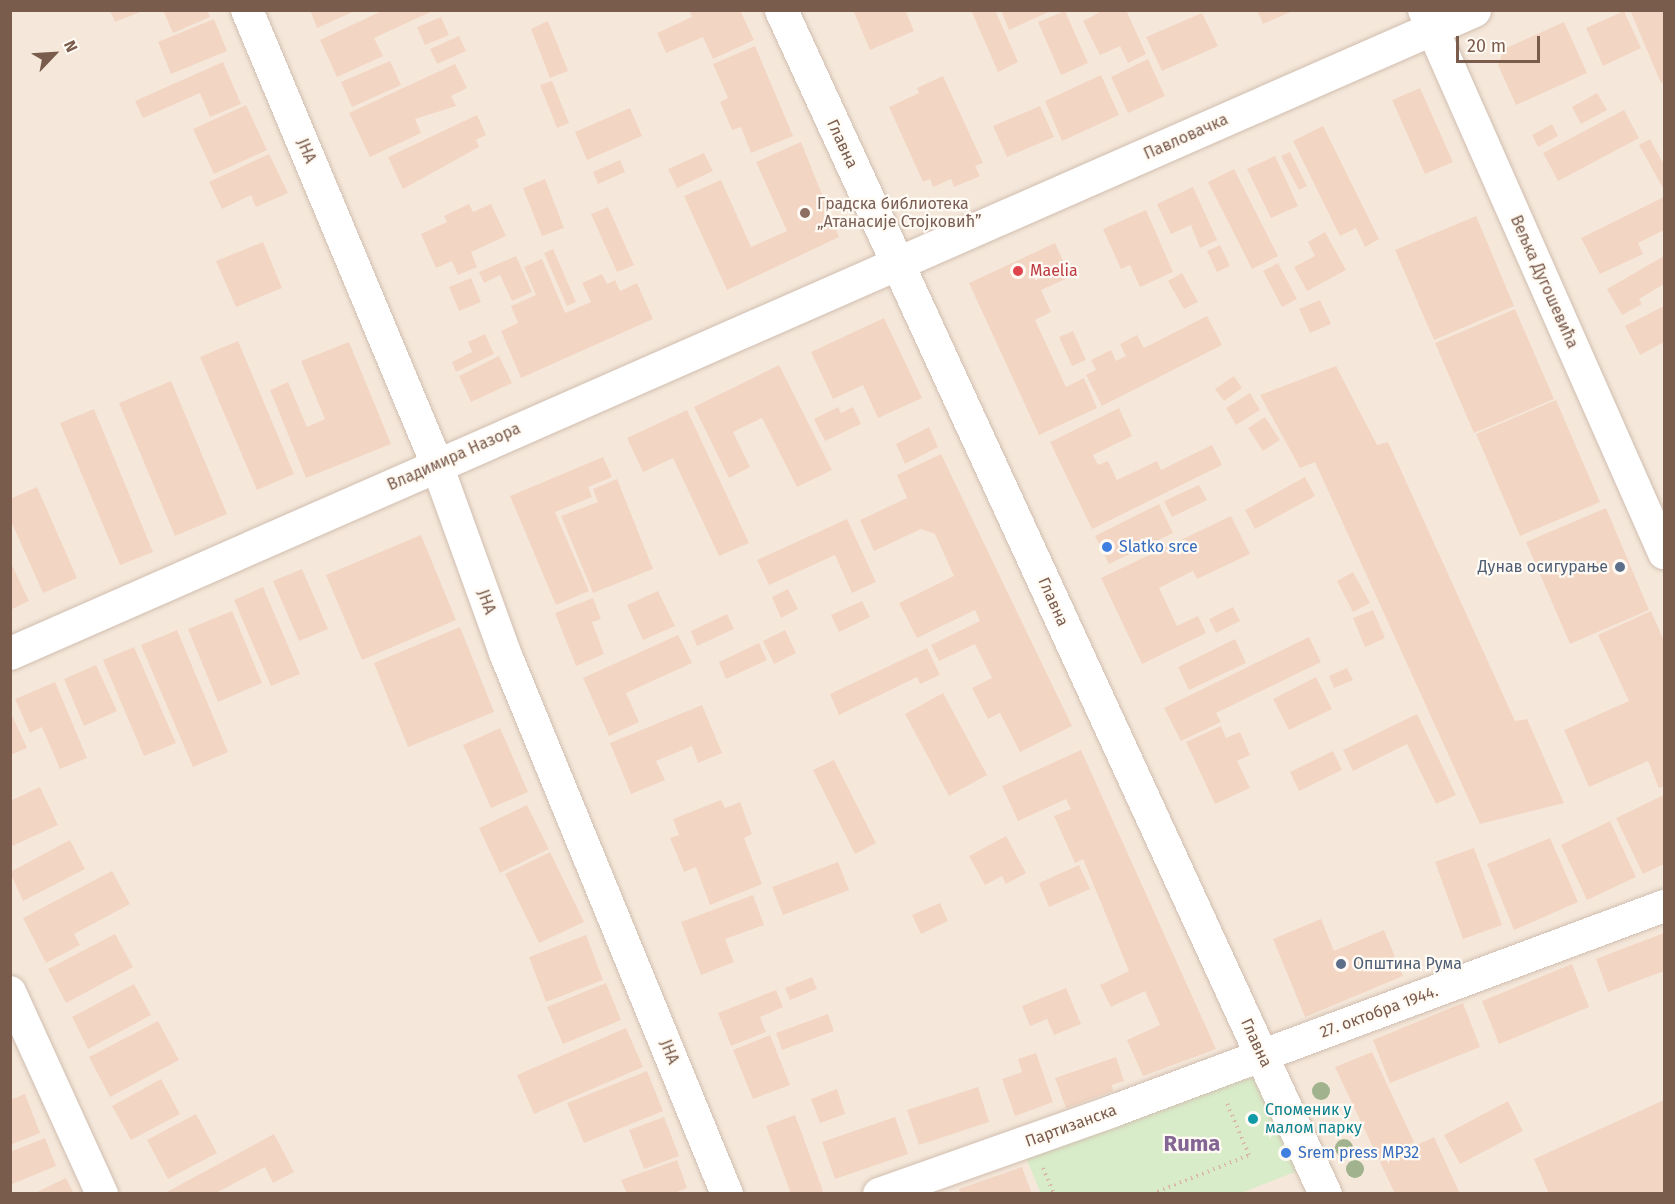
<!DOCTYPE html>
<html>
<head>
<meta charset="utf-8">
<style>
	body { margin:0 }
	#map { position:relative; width:1675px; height:1204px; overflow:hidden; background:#fdf6ec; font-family:"Fira Sans",sans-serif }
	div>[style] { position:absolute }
	.residential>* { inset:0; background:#f5e8da }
	.green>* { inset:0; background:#d8ecc9 }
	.building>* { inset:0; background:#f3d5c3 }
	.path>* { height:4px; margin-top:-2px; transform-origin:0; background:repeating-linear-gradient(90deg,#d9b8a5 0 1.5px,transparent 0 6px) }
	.roads { filter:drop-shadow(0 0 2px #d1beb0) drop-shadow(0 0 2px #d1beb0) }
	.minor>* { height:32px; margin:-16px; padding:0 16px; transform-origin:16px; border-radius:16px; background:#fff }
	.tertiary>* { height:33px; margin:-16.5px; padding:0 16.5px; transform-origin:16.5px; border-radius:16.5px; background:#fff }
	.secondary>* { height:33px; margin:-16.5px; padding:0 16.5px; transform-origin:16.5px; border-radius:16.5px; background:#fff }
	.trees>* { width:18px; height:18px; margin:-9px; border-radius:50%; background:#a0b28e }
	.dots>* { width:16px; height:16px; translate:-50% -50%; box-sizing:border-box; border:3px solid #fffaf3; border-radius:50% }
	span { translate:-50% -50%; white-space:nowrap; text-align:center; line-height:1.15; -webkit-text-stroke:4.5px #fffaf3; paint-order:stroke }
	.street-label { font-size:16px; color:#7a5c4d }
	.education-label { font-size:16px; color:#785e54 }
	.left { translate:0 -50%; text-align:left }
	.health-label { font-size:16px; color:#be3a42 }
	.shop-label { font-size:16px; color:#366cbe }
	.service-label { font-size:16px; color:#4e5e75 }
	.right { translate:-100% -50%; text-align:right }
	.culture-label { font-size:16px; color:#0d838f }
	.district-label { font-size:22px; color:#846695; font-weight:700 }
	.frame { position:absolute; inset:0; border:12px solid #7a5c4d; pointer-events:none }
	.north { position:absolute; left:24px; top:24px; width:60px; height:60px; -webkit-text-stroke:4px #fffaf3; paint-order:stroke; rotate:65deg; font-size:16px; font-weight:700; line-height:24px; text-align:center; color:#7a5c4d }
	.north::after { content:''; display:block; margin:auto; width:21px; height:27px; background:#7a5c4d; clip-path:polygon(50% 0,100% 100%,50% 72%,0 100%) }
	.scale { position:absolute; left:1456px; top:36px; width:84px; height:27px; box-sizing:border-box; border:3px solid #7a5c4d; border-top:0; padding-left:8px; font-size:18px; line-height:21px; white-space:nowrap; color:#7a5c4d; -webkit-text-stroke:4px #fffaf3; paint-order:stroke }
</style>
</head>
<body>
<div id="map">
	<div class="residential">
		<div style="clip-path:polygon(11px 11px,1664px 11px,1664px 1193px,11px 1193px)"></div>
	</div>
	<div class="green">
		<div style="clip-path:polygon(1259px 1064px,1305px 1168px,1241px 1193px,1041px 1194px,1025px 1155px)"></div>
	</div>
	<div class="building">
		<div style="clip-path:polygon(163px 10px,207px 10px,210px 17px,173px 33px)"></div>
		<div style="clip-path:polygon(310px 10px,357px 10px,317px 28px)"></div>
		<div style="clip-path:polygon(384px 10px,435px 10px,374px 38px,383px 56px,337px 77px,320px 40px)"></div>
		<div style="clip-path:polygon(689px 10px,740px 10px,754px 40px,713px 59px,703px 37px,666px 53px,657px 33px,692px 17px)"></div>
		<div style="clip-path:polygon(853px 10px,905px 10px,914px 31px,870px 50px)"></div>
		<div style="clip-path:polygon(971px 10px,995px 10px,1018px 62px,998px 72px)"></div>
		<div style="clip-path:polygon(1001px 10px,1053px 10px,1009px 30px)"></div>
		<div style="clip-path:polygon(1104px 10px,1126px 10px,1146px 54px,1128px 63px,1120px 46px,1100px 55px,1083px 21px)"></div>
		<div style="clip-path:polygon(1257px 10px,1295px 10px,1263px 24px)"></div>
		<div style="clip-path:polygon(1630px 10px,1664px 10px,1664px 82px,1661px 83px)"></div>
		<div style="clip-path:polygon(110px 11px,143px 11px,115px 22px)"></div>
		<div style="clip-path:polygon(1065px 11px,1088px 63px,1061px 75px,1038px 22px)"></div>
		<div style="clip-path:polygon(1624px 11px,1641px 48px,1603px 66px,1586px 28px)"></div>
		<div style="clip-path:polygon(1202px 13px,1218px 46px,1162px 71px,1146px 37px)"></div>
		<div style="clip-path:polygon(441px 17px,449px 35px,425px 45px,417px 27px)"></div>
		<div style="clip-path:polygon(214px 19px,227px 51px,171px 74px,158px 42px)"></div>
		<div style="clip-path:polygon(548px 21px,568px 71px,550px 78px,531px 29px)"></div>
		<div style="clip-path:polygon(1564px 22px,1587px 73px,1516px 105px,1498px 65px,1504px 49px)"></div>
		<div style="clip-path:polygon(459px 36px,466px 51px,437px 64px,430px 49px)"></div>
		<div style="clip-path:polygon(755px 46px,793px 136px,751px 153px,741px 127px,732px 130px,720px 102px,728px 98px,713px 64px)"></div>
		<div style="clip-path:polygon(1148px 59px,1165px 96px,1128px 113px,1111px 77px)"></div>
		<div style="clip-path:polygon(390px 61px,401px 85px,352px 107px,341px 82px)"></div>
		<div style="clip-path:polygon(223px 62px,241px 104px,210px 117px,200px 93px,143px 118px,135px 101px)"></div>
		<div style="clip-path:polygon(455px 64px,467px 88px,451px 96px,456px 106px,415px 119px,421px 133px,370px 157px,349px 113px)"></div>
		<div style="clip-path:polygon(1101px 75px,1119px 115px,1062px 141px,1045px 101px)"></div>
		<div style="clip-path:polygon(943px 76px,983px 163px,975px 166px,980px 176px,954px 187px,951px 179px,933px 187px,930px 179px,923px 182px,889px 107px,919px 93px,917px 88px)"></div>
		<div style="clip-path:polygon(552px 81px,569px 123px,557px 128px,540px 85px)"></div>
		<div style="clip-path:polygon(1420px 88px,1453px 162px,1425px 174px,1392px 100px)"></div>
		<div style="clip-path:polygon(1597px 93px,1607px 110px,1581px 124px,1572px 107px)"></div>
		<div style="clip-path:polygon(246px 105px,267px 150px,214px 174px,193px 129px)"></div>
		<div style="clip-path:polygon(1040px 106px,1054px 137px,1007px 157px,993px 126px)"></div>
		<div style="clip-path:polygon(630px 108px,642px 136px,587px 160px,575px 132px)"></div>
		<div style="clip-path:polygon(1624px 110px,1639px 138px,1558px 181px,1543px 153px)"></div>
		<div style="clip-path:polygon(477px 115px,486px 135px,476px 140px,479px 147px,403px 189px,388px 157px)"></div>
		<div style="clip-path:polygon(1552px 124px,1558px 136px,1538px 147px,1532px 135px)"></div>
		<div style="clip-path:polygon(1323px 126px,1379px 239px,1365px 247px,1356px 228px,1340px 236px,1293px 141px)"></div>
		<div style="clip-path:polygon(1650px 139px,1664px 165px,1663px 188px,1639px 145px)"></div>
		<div style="clip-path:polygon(801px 142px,839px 237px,727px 290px,684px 196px,721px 180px,751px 247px,787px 231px,756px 162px)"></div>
		<div style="clip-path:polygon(1290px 152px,1307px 186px,1299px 190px,1281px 156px)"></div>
		<div style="clip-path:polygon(704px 153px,713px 171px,677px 188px,668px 169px)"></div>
		<div style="clip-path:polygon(269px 154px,288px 193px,256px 207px,251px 195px,222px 209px,209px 182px)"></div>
		<div style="clip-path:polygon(1275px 156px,1298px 206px,1271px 218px,1247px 169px)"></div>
		<div style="clip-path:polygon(620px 160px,625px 172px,598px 184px,593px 172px)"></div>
		<div style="clip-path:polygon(1234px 169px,1278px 256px,1252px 269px,1208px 182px)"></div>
		<div style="clip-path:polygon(545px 179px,564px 228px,542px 236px,523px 188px)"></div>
		<div style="clip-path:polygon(1193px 187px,1217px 240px,1200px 248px,1191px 225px,1171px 234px,1157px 204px)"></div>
		<div style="clip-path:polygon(1664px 197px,1664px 230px,1638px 243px,1643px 254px,1600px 274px,1581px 238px)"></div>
		<div style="clip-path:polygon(469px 204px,473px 212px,491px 204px,506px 236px,471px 252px,477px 267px,458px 275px,452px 261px,436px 268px,421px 234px,447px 222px,444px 216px)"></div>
		<div style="clip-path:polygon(608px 207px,634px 265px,617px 272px,591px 214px)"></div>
		<div style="clip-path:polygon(1146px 210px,1173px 272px,1140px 287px,1130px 265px,1121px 269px,1103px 229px)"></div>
		<div style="clip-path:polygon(1476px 216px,1514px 306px,1434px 340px,1395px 250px)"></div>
		<div style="clip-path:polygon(1325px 232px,1346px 270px,1307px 291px,1294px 267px,1315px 256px,1308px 242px)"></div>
		<div style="clip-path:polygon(263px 242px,282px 288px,236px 307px,216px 261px)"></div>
		<div style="clip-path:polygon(1055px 243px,1070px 277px,1041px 290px,1051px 312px,1035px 320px,1066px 387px,1084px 378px,1097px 408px,1039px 435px,969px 283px)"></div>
		<div style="clip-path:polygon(1220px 245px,1230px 266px,1217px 272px,1207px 251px)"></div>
		<div style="clip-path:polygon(553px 249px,576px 302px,567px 306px,544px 253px)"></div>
		<div style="clip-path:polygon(516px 256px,532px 292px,512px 301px,500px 275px,484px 283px,479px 272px)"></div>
		<div style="clip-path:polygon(1664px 256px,1664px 284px,1639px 299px,1642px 304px,1622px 315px,1607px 289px)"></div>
		<div style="clip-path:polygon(542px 259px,565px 313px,591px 302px,582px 283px,602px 274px,607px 284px,615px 280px,620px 291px,637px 283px,653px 319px,521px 378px,501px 331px,518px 323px,511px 306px,536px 295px,524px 267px)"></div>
		<div style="clip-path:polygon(1278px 263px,1297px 299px,1282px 307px,1263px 271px)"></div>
		<div style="clip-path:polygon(1182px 273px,1198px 302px,1184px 309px,1168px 281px)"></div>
		<div style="clip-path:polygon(471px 278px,481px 302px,459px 311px,449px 287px)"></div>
		<div style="clip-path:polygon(1320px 300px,1331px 324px,1310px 333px,1299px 309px)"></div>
		<div style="clip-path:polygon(1664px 306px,1664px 342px,1640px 355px,1625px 326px)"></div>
		<div style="clip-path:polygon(1515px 309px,1554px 399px,1474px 433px,1435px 343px)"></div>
		<div style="clip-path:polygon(1207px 316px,1222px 345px,1102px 406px,1086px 375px,1096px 370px,1091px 360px,1111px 350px,1116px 361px,1126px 356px,1120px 344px,1137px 335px,1144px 348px)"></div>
		<div style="clip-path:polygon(884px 318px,922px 398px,878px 418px,863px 385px,833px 399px,811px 352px)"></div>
		<div style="clip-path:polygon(1073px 331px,1086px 360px,1072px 366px,1059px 337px)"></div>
		<div style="clip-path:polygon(485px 334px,494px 354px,456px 372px,452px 362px,472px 352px,468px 342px)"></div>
		<div style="clip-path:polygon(238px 341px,294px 474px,257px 490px,200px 357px)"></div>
		<div style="clip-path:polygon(349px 342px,391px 444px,306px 478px,270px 390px,288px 382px,307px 427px,325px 419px,301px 361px)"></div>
		<div style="clip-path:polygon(499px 356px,512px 383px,471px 402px,459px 376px)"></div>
		<div style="clip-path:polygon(779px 365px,832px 470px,797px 487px,762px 418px,733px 432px,750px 467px,729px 478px,694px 407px)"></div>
		<div style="clip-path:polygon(1336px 366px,1377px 445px,1388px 442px,1515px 721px,1527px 719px,1564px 803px,1480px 824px,1315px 462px,1300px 468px,1260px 395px)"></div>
		<div style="clip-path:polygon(1234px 376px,1242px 388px,1224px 401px,1215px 389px)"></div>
		<div style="clip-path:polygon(171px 381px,227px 514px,175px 536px,119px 403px)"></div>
		<div style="clip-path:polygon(1250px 393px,1260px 410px,1236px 425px,1226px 408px)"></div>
		<div style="clip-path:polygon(1556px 400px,1600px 502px,1520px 536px,1476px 434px)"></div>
		<div style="clip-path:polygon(838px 407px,841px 413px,853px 407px,861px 424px,825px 441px,814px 419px)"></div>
		<div style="clip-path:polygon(1119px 408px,1132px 436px,1093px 455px,1098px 465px,1108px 461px,1117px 480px,1157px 461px,1161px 470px,1212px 445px,1222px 465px,1092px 529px,1050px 442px)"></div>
		<div style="clip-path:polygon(94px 409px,153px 552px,120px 565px,60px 423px)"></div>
		<div style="clip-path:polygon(687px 410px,749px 543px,719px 556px,673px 458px,643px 472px,627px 438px)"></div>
		<div style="clip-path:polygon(1265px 417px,1280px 440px,1263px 451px,1248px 428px)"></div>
		<div style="clip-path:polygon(929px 427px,938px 447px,905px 464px,896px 444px)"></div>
		<div style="clip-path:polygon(941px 454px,1072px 726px,1020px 752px,1000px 713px,988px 719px,972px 688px,992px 678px,975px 644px,939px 661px,931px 645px,980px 621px,975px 610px,917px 638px,899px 603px,954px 576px,935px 534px,921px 529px,874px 551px,860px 520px,907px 498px,897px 475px)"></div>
		<div style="clip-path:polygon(603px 457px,612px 477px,588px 487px,592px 497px,555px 512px,589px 591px,556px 605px,510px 496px)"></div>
		<div style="clip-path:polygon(1305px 477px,1315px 496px,1255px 529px,1245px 510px)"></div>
		<div style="clip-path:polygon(617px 479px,653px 569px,593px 593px,561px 516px,598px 502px,593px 489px)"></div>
		<div style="clip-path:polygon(1199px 485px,1207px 500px,1172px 517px,1164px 501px)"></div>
		<div style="clip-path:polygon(37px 487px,77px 578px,43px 593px,10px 519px,10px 499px)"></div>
		<div style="clip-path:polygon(1159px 504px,1173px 533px,1109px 564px,1095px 536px)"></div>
		<div style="clip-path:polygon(1606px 508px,1649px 610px,1570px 644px,1526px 542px)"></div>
		<div style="clip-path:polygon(1231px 516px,1250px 554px,1197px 579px,1193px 571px,1159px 588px,1177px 626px,1198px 616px,1206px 633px,1142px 664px,1101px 578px)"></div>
		<div style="clip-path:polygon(847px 519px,876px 582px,852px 593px,835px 555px,769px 585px,757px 560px)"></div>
		<div style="clip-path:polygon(421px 535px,456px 620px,362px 660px,326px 575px)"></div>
		<div style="clip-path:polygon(10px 561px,29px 601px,10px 610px)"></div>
		<div style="clip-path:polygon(302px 569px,328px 629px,299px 641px,273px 581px)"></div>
		<div style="clip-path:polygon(1353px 572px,1370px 603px,1353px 612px,1337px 581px)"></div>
		<div style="clip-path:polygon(263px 587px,300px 674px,271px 686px,234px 600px)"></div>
		<div style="clip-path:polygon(788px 589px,798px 609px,781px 618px,772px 597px)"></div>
		<div style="clip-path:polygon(658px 591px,675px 626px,643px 640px,627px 605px)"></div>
		<div style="clip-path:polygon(593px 598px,601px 619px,592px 622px,604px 654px,576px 666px,555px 613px)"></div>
		<div style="clip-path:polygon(862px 601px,870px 617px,839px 632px,831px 615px)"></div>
		<div style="clip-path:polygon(1233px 607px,1240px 621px,1216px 633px,1209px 619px)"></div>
		<div style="clip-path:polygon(1373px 610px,1385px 638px,1365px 647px,1353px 618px)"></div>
		<div style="clip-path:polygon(232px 611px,262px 683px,218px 702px,188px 629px)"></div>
		<div style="clip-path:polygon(1651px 611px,1664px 641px,1664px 786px,1659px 788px,1648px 761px,1589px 787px,1564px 730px,1629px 701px,1598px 635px)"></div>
		<div style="clip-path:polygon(727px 614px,734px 629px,697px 646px,691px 631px)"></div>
		<div style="clip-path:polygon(460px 627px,494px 712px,408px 747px,374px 663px)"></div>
		<div style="clip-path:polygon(177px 630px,228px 752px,193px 767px,141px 645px)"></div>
		<div style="clip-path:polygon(785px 630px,796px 653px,774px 664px,763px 641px)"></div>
		<div style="clip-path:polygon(678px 635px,692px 663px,626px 693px,639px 722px,609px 736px,583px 678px)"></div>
		<div style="clip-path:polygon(1309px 637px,1321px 662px,1216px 713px,1221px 722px,1181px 741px,1164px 708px)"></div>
		<div style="clip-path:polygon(1235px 639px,1246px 663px,1189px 690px,1178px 667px)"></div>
		<div style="clip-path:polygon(759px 643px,767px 660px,726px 679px,719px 662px)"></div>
		<div style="clip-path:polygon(134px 647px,176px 743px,144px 756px,103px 660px)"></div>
		<div style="clip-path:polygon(927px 648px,940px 675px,920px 684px,917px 677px,839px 715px,830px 694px)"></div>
		<div style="clip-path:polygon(96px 665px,117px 711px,84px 726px,64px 679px)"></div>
		<div style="clip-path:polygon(1347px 668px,1353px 680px,1334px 688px,1329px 676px)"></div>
		<div style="clip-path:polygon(1316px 677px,1332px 709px,1289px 730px,1273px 699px)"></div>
		<div style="clip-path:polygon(55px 682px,87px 758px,60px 769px,42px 727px,30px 733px,15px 699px)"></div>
		<div style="clip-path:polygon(943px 693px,987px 775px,949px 796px,905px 714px)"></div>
		<div style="clip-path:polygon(702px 705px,722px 753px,698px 763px,692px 746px,656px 761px,665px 780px,631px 794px,610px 743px)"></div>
		<div style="clip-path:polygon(10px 711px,27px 748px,10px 755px)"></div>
		<div style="clip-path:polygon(1417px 714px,1456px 795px,1436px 804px,1407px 744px,1353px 771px,1343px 750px)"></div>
		<div style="clip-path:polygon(1221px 726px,1226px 738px,1240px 732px,1250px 755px,1237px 761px,1250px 788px,1215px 804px,1186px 742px)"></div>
		<div style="clip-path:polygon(500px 728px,528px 792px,491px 808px,463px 745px)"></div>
		<div style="clip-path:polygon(1081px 750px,1216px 1049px,1143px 1076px,1127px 1040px,1160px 1025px,1145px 991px,1111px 1007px,1100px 985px,1129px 971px,1083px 859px,1075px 863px,1054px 816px,1071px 809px,1066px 799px,1018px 821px,1002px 786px)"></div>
		<div style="clip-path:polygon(1333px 751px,1342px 770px,1299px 791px,1290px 772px)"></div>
		<div style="clip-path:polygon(834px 760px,876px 843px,855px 854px,813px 770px)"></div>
		<div style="clip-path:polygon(40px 787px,58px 825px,10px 847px,10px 801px)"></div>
		<div style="clip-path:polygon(1664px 795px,1664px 864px,1643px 874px,1616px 818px)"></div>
		<div style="clip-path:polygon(721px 800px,725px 808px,740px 802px,752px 834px,744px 838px,762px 884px,710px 905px,696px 867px,684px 872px,670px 838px,679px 835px,673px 819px)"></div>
		<div style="clip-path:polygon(527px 805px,549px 849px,500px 873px,479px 828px)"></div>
		<div style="clip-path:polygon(1610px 821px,1636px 877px,1587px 900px,1561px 845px)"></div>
		<div style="clip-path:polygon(1006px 836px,1026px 873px,1006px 884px,1002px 876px,985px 885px,969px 856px)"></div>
		<div style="clip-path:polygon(1550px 838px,1578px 902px,1514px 930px,1487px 864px)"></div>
		<div style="clip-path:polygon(70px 840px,85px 869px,23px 901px,10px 872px)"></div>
		<div style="clip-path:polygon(1474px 848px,1502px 925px,1463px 939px,1435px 862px)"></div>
		<div style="clip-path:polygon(550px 852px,584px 922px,539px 943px,505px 874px)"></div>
		<div style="clip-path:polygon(838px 862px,849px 890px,783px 915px,772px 887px)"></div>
		<div style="clip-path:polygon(1079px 865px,1090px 889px,1049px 907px,1039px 883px)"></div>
		<div style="clip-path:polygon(112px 871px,130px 904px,74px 934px,80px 945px,46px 963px,23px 918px)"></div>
		<div style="clip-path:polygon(753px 895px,764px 925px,725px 939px,734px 962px,701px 975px,681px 922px)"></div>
		<div style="clip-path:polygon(940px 903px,948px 921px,921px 934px,912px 915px)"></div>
		<div style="clip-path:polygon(1321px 919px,1334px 951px,1384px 930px,1403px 976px,1305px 1017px,1273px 939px)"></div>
		<div style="clip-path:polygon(1664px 933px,1664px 971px,1608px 992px,1596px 959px)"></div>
		<div style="clip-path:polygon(115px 934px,133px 967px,66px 1003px,48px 969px)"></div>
		<div style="clip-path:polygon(586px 935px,603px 980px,546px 1002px,529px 957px)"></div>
		<div style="clip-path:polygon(1572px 964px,1589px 1007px,1499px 1044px,1482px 1001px)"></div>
		<div style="clip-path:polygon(812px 977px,817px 989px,790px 1000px,785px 988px)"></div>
		<div style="clip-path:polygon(606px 983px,621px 1020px,563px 1044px,547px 1007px)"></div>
		<div style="clip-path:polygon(134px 984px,151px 1015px,88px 1049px,72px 1017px)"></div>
		<div style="clip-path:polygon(1066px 988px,1081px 1024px,1054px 1035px,1047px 1019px,1030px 1026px,1022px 1006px)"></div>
		<div style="clip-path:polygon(776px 990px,783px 1007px,760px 1017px,766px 1032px,731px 1046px,718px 1013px)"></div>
		<div style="clip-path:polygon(1463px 1003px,1480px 1047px,1390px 1083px,1373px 1040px)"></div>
		<div style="clip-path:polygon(828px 1014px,834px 1031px,782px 1050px,776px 1033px)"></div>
		<div style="clip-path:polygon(158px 1021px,179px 1060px,110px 1097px,89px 1057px)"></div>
		<div style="clip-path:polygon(626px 1028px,643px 1067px,534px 1114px,517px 1075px)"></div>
		<div style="clip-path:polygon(770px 1035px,790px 1085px,753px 1099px,733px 1050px)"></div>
		<div style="clip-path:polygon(1372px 1052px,1414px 1142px,1379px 1160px,1335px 1067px)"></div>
		<div style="clip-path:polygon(1036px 1053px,1053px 1102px,1015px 1116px,1002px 1079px,1022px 1072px,1018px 1059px)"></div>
		<div style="clip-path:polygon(1116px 1057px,1124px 1081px,1112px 1085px,1113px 1091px,1066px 1108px,1055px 1078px)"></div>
		<div style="clip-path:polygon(647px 1071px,663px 1111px,584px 1143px,567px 1103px)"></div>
		<div style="clip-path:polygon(161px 1079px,180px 1114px,131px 1140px,112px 1106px)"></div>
		<div style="clip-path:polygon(978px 1087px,989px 1122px,919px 1145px,907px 1110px)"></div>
		<div style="clip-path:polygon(837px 1089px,845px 1114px,820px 1123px,811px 1099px)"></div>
		<div style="clip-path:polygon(25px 1094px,40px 1133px,10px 1145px,10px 1100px)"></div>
		<div style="clip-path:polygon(1664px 1100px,1664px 1194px,1549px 1194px,1534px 1159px)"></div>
		<div style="clip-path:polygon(1508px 1101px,1523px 1131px,1460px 1164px,1444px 1135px)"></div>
		<div style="clip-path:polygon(196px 1114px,217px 1153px,168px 1179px,147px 1140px)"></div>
		<div style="clip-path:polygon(795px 1115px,823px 1191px,816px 1194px,791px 1194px,766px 1126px)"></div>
		<div style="clip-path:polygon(664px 1117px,679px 1156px,644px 1169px,629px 1130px)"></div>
		<div style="clip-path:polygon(895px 1117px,908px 1154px,835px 1179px,822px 1142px)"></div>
		<div style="clip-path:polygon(274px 1134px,294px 1172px,273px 1183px,265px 1167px,214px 1194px,163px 1194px)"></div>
		<div style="clip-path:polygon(1434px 1137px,1460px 1194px,1395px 1194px,1380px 1162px)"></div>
		<div style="clip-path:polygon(45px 1138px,56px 1166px,10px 1185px,10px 1152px)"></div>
		<div style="clip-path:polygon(677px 1160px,687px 1188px,672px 1194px,627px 1194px,621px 1180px)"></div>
		<div style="clip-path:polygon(1022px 1167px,1032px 1194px,960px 1194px,959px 1189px)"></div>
		<div style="clip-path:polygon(66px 1178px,74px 1194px,33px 1194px)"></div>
	</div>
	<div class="path">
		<div style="left:1043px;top:1168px;width:28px;rotate:67deg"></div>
		<div style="left:1152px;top:1194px;width:105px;rotate:-21.9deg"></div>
		<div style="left:1249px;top:1155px;width:59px;rotate:-113.1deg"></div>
	</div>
	<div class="roads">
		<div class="minor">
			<div style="left:247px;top:10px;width:493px;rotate:67.3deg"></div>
			<div style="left:437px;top:465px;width:200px;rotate:70.1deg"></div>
			<div style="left:505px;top:653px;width:585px;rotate:67.69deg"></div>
			<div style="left:1424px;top:10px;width:594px;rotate:66.16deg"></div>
			<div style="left:10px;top:992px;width:222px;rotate:65.5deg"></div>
			<div style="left:879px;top:1194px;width:248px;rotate:-19.5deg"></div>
			<div style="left:1113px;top:1111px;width:588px;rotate:-20.41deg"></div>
		</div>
		<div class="tertiary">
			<div style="left:10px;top:653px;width:1599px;rotate:-23.71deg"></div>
		</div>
		<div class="secondary">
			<div style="left:781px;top:10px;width:1303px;rotate:65.32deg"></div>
		</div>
	</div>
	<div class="trees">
		<div style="left:1321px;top:1091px"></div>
		<div style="left:1344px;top:1148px"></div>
		<div style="left:1355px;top:1169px"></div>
	</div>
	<div class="dots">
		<div style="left:805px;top:213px;background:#8d6e63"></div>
		<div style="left:1018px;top:271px;background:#e0444e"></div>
		<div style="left:1107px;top:547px;background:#3f7fe0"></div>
		<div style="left:1620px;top:567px;background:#5c6f8a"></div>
		<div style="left:1341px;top:964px;background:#5c6f8a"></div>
		<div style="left:1253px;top:1119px;background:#0f9aa8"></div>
		<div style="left:1286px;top:1153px;background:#3f7fe0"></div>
	</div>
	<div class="street-label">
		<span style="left:1186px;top:137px;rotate:-24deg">Павловачка</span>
		<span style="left:842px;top:144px;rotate:65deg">Главна</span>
		<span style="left:306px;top:151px;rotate:67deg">ЈНА</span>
		<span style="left:1544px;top:282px;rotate:66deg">Вељка Дугошевића</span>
		<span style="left:454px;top:457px;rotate:-24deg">Владимира Назора</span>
		<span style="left:486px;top:602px;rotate:70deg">ЈНА</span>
		<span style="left:1053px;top:602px;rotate:66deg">Главна</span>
		<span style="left:1379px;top:1012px;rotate:-20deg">27. октобра 1944.</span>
		<span style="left:1256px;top:1043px;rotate:65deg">Главна</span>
		<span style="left:669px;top:1052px;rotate:68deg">ЈНА</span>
		<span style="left:1071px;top:1126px;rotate:-20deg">Партизанска</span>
	</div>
	<div class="education-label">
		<span class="left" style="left:817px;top:213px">Градска библиотека<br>„Атанасије Стојковић”</span>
	</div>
	<div class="health-label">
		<span class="left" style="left:1030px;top:271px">Maelia</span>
	</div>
	<div class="shop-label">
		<span class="left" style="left:1119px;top:547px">Slatko srce</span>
		<span class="left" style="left:1298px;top:1153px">Srem press MP32</span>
	</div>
	<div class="service-label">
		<span class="right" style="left:1608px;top:567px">Дунав осигурање</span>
		<span class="left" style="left:1353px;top:964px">Општина Рума</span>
	</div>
	<div class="culture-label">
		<span class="left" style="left:1265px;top:1119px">Споменик у<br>малом парку</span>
	</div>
	<div class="district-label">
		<span style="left:1192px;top:1144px">Ruma</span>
	</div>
	<div class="frame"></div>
	<div class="north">N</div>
	<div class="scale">20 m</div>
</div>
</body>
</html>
